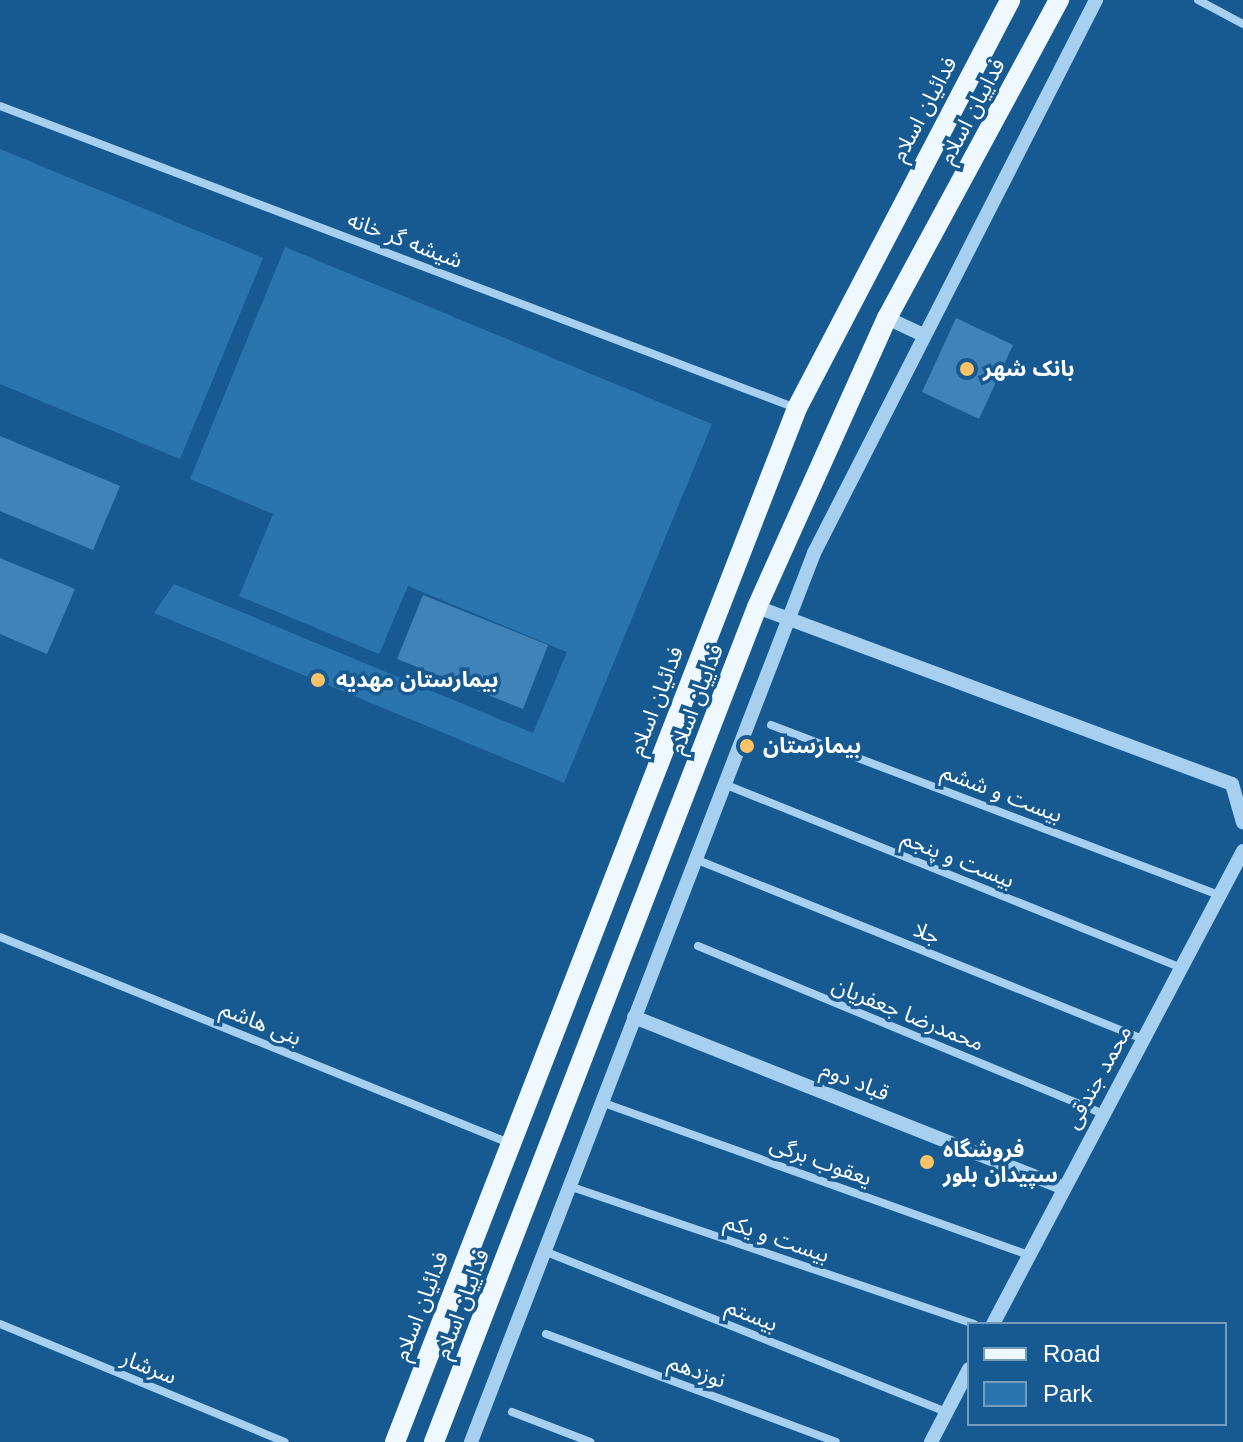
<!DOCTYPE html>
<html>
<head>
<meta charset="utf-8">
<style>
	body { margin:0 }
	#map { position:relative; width:1243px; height:1442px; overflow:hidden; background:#175a91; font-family:Arial,"Noto Sans Arabic",sans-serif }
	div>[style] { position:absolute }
	.green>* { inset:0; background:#2a74b0 }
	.building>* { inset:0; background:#4083b9 }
	.minor>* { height:8px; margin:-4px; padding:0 4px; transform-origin:4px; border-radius:4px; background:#a6cff0 }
	.tertiary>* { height:14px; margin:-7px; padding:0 7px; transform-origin:7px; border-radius:7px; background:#a6cff0 }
	.primary>* { height:20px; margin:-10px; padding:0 10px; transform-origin:10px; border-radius:10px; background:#eff7ff }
	.dots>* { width:22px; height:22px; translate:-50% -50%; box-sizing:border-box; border:4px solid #175a91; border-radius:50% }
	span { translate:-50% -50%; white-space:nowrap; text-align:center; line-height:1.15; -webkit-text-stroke:7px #175a91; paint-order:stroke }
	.street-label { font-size:22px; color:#fff }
	.poi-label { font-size:22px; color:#fff; font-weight:700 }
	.left { translate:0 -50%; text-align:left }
	.legend { position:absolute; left:967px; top:1322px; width:260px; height:104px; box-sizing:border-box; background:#175a91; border:2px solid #749cbd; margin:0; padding:10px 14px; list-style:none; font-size:24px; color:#fff }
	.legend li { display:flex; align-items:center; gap:16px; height:40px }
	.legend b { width:40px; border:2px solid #749cbd }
</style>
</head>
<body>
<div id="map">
	<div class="green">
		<div style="clip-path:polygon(0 149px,263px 258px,180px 459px,0 384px)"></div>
		<div style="clip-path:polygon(285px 247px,712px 424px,564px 783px,154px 613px,174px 584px,533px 733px,567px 652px,408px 586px,379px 654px,239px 596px,273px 514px,190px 479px)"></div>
	</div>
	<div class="building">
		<div style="clip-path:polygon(956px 318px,1013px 345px,979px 419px,922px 392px)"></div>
		<div style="clip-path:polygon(0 436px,120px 486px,93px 550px,0 511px)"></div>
		<div style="clip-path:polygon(0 558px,75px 589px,47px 654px,0 634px)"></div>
		<div style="clip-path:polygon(423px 595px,548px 645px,523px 709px,397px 659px)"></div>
	</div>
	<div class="minor">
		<div style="left:1198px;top:0;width:51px;rotate:28.1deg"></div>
		<div style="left:0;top:106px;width:851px;rotate:20.78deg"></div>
		<div style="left:771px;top:725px;width:479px;rotate:20.8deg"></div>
		<div style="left:724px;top:784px;width:491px;rotate:21.9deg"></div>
		<div style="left:695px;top:859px;width:485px;rotate:21.9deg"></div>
		<div style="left:0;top:937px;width:549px;rotate:22.03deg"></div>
		<div style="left:698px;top:946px;width:439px;rotate:22.5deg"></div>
		<div style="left:601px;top:1102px;width:455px;rotate:19.7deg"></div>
		<div style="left:569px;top:1186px;width:428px;rotate:18.8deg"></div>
		<div style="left:544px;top:1251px;width:434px;rotate:21.8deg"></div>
		<div style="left:0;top:1324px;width:308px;rotate:22.5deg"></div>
		<div style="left:546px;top:1334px;width:309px;rotate:20.4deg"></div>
		<div style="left:512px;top:1412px;width:84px;rotate:21deg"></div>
	</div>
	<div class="tertiary">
		<div style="left:887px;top:318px;width:38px;rotate:25deg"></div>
		<div style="left:757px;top:607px;width:507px;rotate:20.44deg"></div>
		<div style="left:1232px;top:784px;width:40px;rotate:74deg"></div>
		<div style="left:634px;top:1017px;width:460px;rotate:21.7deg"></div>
		<div style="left:993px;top:1324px;width:535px;rotate:-62.14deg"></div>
		<div style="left:471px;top:1442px;width:953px;rotate:-68.9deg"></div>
		<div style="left:814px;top:553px;width:621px;rotate:-62.98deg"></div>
		<div style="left:931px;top:1442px;width:82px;rotate:-62.5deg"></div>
	</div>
	<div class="primary">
		<div style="left:395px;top:1442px;width:1109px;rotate:-68.75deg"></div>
		<div style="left:797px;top:408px;width:460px;rotate:-62.4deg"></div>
		<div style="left:434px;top:1442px;width:895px;rotate:-68.85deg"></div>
		<div style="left:757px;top:607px;width:317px;rotate:-65.8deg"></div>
		<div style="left:887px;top:318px;width:362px;rotate:-61.6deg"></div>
	</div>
	<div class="dots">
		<div style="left:967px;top:369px;background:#ffc265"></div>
		<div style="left:318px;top:680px;background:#ffc265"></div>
		<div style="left:747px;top:746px;background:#ffc265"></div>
		<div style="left:927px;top:1162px;background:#ffc265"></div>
	</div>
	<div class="street-label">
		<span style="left:924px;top:109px;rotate:-62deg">فدائیان اسلام</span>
		<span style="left:972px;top:111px;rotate:-62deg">فداییان اسلام</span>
		<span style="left:405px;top:240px;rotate:21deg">شیشه گر خانه</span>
		<span style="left:696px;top:699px;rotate:-69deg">فداییان اسلام</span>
		<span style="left:656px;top:701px;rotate:-69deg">فدائیان اسلام</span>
		<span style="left:1002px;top:793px;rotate:21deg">بیست و ششم</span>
		<span style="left:958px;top:859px;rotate:22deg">بیست و پنجم</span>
		<span style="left:927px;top:933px;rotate:22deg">جلا</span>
		<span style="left:908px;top:1014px;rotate:22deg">محمدرضا جعفریان</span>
		<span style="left:261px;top:1023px;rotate:22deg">بنی هاشم</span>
		<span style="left:1098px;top:1077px;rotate:-61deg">محمد جندقی</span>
		<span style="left:855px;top:1081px;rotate:22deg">قباد دوم</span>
		<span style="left:821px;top:1161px;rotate:20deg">یعقوب برگی</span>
		<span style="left:777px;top:1238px;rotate:19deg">بیست و یکم</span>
		<span style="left:462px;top:1304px;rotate:-69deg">فداییان اسلام</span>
		<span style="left:421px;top:1306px;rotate:-69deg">فدائیان اسلام</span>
		<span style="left:752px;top:1315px;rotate:22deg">بیستم</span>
		<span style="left:149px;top:1367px;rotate:22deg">سرشار</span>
		<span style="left:697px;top:1371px;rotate:20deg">نوزدهم</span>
	</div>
	<div class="poi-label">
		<span class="left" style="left:983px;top:369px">بانک شهر</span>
		<span class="left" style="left:336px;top:680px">بیمارستان مهدیه</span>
		<span class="left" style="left:763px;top:746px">بیمارستان</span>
		<span class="left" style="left:943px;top:1162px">فروشگاه<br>سپیدان بلور</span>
	</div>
	<ul class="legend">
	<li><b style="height:10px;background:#eff7ff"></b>Road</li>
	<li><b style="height:22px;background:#2a74b0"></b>Park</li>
	</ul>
</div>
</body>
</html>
